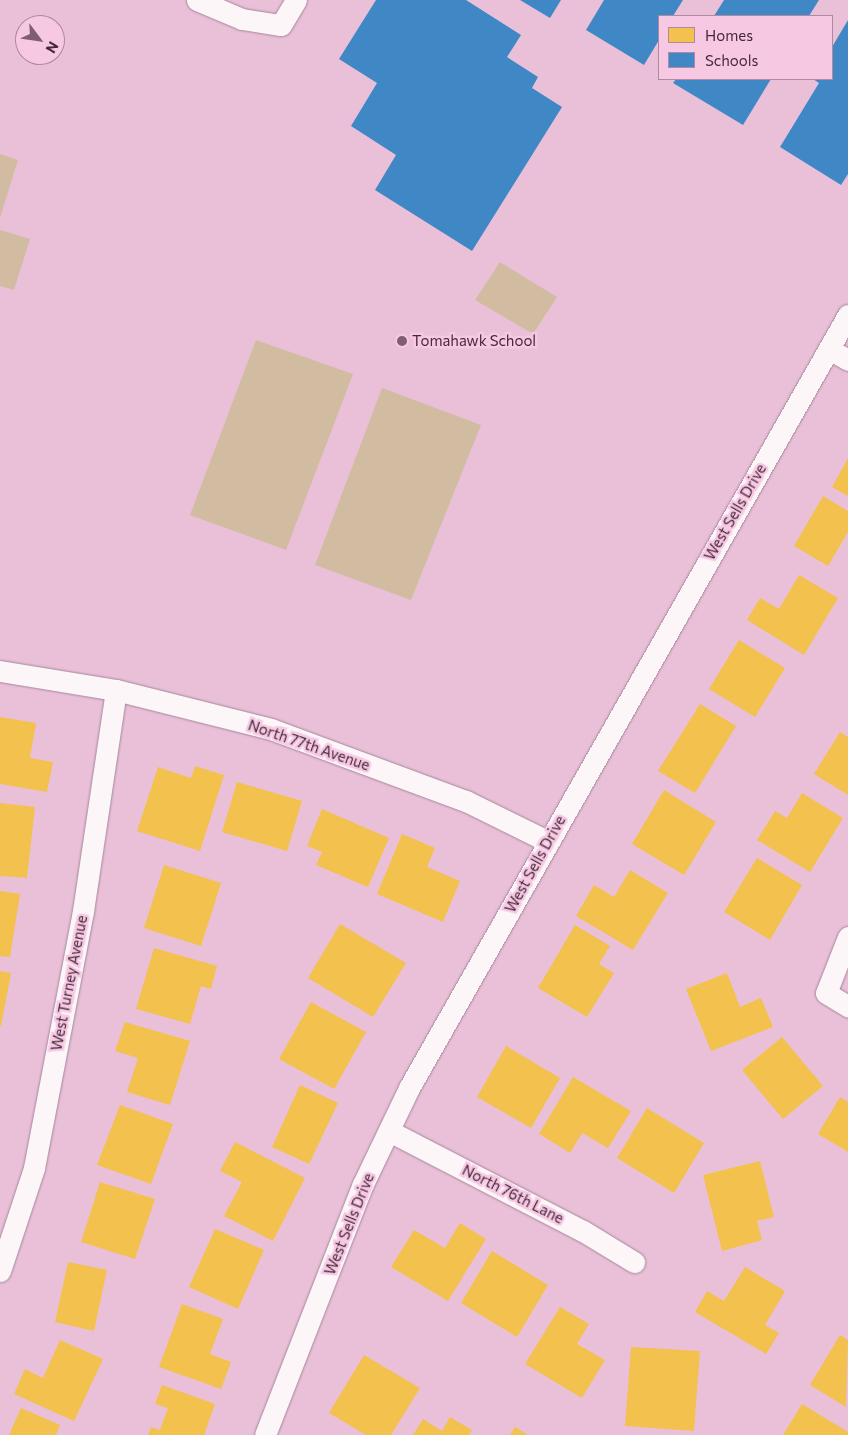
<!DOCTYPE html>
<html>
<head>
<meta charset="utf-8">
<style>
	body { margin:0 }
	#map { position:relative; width:848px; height:1435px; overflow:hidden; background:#e9c0d8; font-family:Commissioner,sans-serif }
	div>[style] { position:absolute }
	.green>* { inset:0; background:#d1bca2 }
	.homes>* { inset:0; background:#f2c14e }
	.schools>* { inset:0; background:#3f88c5 }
	.roads { filter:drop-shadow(0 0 1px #a6879a) drop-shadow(0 0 1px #a6879a) }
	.minor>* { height:21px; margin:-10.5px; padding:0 10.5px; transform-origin:10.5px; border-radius:10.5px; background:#fcf6f9 }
	.dots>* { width:14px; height:14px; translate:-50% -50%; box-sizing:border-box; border:2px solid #f6c8e2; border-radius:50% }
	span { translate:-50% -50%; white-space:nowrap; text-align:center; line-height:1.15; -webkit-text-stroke:5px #f6c8e2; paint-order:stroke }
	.poi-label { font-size:15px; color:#47293b }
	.left { translate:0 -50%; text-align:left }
	.street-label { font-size:15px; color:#47293b }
	.legend { position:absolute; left:658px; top:15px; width:175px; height:65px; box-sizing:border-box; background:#f6c8e2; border:1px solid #b0889f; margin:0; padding:6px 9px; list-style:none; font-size:15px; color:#47293b }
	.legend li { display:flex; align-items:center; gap:10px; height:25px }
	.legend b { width:25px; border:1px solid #b0889f }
	.north { position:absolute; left:15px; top:15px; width:50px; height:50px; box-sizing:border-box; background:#f6c8e2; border:1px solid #b0889f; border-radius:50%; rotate:121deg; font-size:14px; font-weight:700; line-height:20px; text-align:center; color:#47293b }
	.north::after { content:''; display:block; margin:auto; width:18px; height:22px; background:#805e72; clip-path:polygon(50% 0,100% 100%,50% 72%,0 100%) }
</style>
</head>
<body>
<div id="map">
	<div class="green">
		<div style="clip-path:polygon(0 154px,18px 160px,0 218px)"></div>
		<div style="clip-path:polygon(0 230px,30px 239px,14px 290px,0 286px)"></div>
		<div style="clip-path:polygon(500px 262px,557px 297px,533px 334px,475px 300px)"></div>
		<div style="clip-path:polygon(256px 340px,353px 374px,286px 550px,190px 515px)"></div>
		<div style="clip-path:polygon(382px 388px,481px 425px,411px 600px,315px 565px)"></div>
	</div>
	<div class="homes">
		<div style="clip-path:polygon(848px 458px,848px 496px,832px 487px)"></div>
		<div style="clip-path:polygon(823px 496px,848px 511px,848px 532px,828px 566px,794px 546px)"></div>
		<div style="clip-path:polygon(799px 575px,838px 598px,804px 655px,747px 620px,760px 598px,779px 609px)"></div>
		<div style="clip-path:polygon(739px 640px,785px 668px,755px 717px,709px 689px)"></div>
		<div style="clip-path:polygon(700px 704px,736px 726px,695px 793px,658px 771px)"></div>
		<div style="clip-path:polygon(0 717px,36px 723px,30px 758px,53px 762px,47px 792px,0 784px)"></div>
		<div style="clip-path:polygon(840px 732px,848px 737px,848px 795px,814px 774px)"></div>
		<div style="clip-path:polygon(195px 766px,224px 775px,200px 851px,137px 831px,158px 767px,191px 778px)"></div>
		<div style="clip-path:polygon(237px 782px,302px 801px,287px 851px,222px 832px)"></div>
		<div style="clip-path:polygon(664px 790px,716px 822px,684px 875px,632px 844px)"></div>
		<div style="clip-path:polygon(802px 793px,843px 818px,810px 872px,757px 840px,775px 811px,787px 818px)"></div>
		<div style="clip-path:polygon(0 803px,35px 807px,27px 878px,0 876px)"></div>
		<div style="clip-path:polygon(322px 809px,389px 838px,368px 887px,316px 865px,322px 852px,307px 846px)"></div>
		<div style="clip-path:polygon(402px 834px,435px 848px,427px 867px,460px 881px,443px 922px,377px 894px)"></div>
		<div style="clip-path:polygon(757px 858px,802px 885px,770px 940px,724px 912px)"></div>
		<div style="clip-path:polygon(164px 865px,221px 883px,201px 946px,144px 928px)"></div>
		<div style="clip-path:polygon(630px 870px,668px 893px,633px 950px,576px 916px,594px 885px,614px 897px)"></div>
		<div style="clip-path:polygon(0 891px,20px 894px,10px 957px,0 956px)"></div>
		<div style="clip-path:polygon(340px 924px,406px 963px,373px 1017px,308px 978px)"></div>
		<div style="clip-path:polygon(575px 925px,610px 946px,599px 964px,614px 973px,587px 1017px,538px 988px)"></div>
		<div style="clip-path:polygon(154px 948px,217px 966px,211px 989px,201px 986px,190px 1024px,136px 1009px)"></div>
		<div style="clip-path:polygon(0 971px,11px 973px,1px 1026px,0 1026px)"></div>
		<div style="clip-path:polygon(727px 973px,740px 1007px,761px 998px,773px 1027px,711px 1051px,686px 989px)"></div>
		<div style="clip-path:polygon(311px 1002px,366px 1032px,334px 1089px,279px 1059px)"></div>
		<div style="clip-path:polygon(125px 1022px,190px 1041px,170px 1105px,127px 1092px,138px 1058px,115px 1051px)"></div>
		<div style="clip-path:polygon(782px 1037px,823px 1086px,783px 1119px,742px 1070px)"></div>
		<div style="clip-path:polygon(506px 1046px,560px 1078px,531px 1128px,477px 1097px)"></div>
		<div style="clip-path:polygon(573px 1077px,631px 1111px,608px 1148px,582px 1133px,570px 1153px,539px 1134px)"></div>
		<div style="clip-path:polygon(300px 1085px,338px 1103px,309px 1164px,272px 1147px)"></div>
		<div style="clip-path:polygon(840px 1097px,848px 1102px,848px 1152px,818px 1134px)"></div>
		<div style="clip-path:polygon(120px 1105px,173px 1124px,151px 1184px,97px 1165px)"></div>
		<div style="clip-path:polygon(647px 1108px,704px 1143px,674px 1193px,617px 1158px)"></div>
		<div style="clip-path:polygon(235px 1142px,305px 1178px,273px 1241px,224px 1216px,242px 1182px,220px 1171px)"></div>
		<div style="clip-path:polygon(760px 1161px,774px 1217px,757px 1221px,762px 1240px,722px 1251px,703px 1175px)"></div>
		<div style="clip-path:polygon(100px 1182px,155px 1199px,135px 1259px,81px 1242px)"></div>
		<div style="clip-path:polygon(460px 1223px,486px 1239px,448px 1301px,391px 1267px,414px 1230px,445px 1248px)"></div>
		<div style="clip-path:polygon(215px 1229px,264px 1250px,238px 1309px,189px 1287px)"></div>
		<div style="clip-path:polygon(492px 1251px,548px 1285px,517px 1337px,461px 1303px)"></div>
		<div style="clip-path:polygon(68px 1262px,107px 1270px,94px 1331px,55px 1322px)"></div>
		<div style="clip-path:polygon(745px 1267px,785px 1291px,765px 1325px,779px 1333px,766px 1354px,695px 1312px,707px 1291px,724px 1301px)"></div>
		<div style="clip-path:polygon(182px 1304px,223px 1319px,210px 1354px,231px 1362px,221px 1389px,159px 1367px)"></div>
		<div style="clip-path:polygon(560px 1307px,589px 1324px,577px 1344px,605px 1360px,582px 1398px,525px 1364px)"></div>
		<div style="clip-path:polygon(840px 1335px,848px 1340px,846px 1407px,810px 1385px)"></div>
		<div style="clip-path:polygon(60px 1340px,103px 1359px,74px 1421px,14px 1394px,25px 1369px,43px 1378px)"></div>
		<div style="clip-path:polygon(631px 1347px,700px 1351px,694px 1431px,625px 1426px)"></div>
		<div style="clip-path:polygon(364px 1355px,420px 1388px,391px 1435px,366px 1435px,329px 1413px)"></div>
		<div style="clip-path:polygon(162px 1385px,215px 1404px,204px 1435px,148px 1435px,151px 1427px,160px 1430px,168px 1408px,155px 1404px)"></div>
		<div style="clip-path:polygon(802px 1404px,848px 1432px,848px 1435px,783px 1435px)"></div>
		<div style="clip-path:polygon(21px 1408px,60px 1425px,56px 1435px,9px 1435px)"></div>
		<div style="clip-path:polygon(450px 1417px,472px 1430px,469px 1435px,413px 1435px,423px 1419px,442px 1431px)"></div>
		<div style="clip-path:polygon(515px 1427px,528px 1435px,510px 1435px)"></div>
	</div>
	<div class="schools">
		<div style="clip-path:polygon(376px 0,466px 0,521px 35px,507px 57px,538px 77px,532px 88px,562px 107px,472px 251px,375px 190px,396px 155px,351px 126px,377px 83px,339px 59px)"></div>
		<div style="clip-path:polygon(520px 0,561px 0,550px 18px)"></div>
		<div style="clip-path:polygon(604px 0,683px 0,673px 16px,659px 16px,659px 40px,644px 65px,586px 30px)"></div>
		<div style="clip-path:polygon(724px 0,819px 0,809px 16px,714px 16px)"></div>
		<div style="clip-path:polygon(848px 20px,848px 174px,841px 185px,780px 147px,819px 83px,813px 79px,832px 79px,832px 47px)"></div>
		<div style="clip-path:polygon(676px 79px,771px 79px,743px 125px,673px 83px)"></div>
	</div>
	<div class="roads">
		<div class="minor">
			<div style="left:197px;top:0;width:49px;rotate:22.9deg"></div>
			<div style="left:242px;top:19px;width:39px;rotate:9deg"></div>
			<div style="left:281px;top:25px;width:29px;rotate:-59deg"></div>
			<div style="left:829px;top:349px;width:22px;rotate:30deg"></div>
			<div style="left:0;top:671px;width:118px;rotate:9.3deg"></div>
			<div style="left:116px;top:690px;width:160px;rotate:14.1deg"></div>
			<div style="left:271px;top:729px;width:208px;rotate:20.3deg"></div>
			<div style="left:466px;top:801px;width:90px;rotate:26.3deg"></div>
			<div style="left:848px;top:937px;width:60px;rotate:111.4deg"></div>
			<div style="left:826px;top:993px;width:26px;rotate:31deg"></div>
			<div style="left:389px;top:1131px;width:218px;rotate:27.3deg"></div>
			<div style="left:583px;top:1231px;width:60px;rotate:31.3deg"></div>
			<div style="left:0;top:1271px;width:108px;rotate:-71.7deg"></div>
			<div style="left:34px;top:1168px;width:262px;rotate:-79.2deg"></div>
			<div style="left:83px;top:911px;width:223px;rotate:-81.5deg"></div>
			<div style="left:265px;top:1435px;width:269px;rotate:-68.7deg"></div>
			<div style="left:363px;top:1184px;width:106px;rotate:-64.4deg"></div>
			<div style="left:409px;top:1088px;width:889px;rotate:-60.41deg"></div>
		</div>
	</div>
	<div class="dots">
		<div style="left:402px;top:341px;background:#805e72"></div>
	</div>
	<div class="poi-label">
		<span class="left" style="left:412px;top:341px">Tomahawk School</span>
	</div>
	<div class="street-label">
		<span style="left:735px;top:512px;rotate:-60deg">West Sells Drive</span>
		<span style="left:309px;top:745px;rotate:19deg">North 77th Avenue</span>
		<span style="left:535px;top:864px;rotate:-61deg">West Sells Drive</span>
		<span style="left:69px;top:983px;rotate:-79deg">West Turney Avenue</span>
		<span style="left:513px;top:1194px;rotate:27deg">North 76th Lane</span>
		<span style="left:349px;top:1224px;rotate:-68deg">West Sells Drive</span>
	</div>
	<ul class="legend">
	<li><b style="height:14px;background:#f2c14e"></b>Homes</li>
	<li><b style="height:14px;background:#3f88c5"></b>Schools</li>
	</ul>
	<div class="north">N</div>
</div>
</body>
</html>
